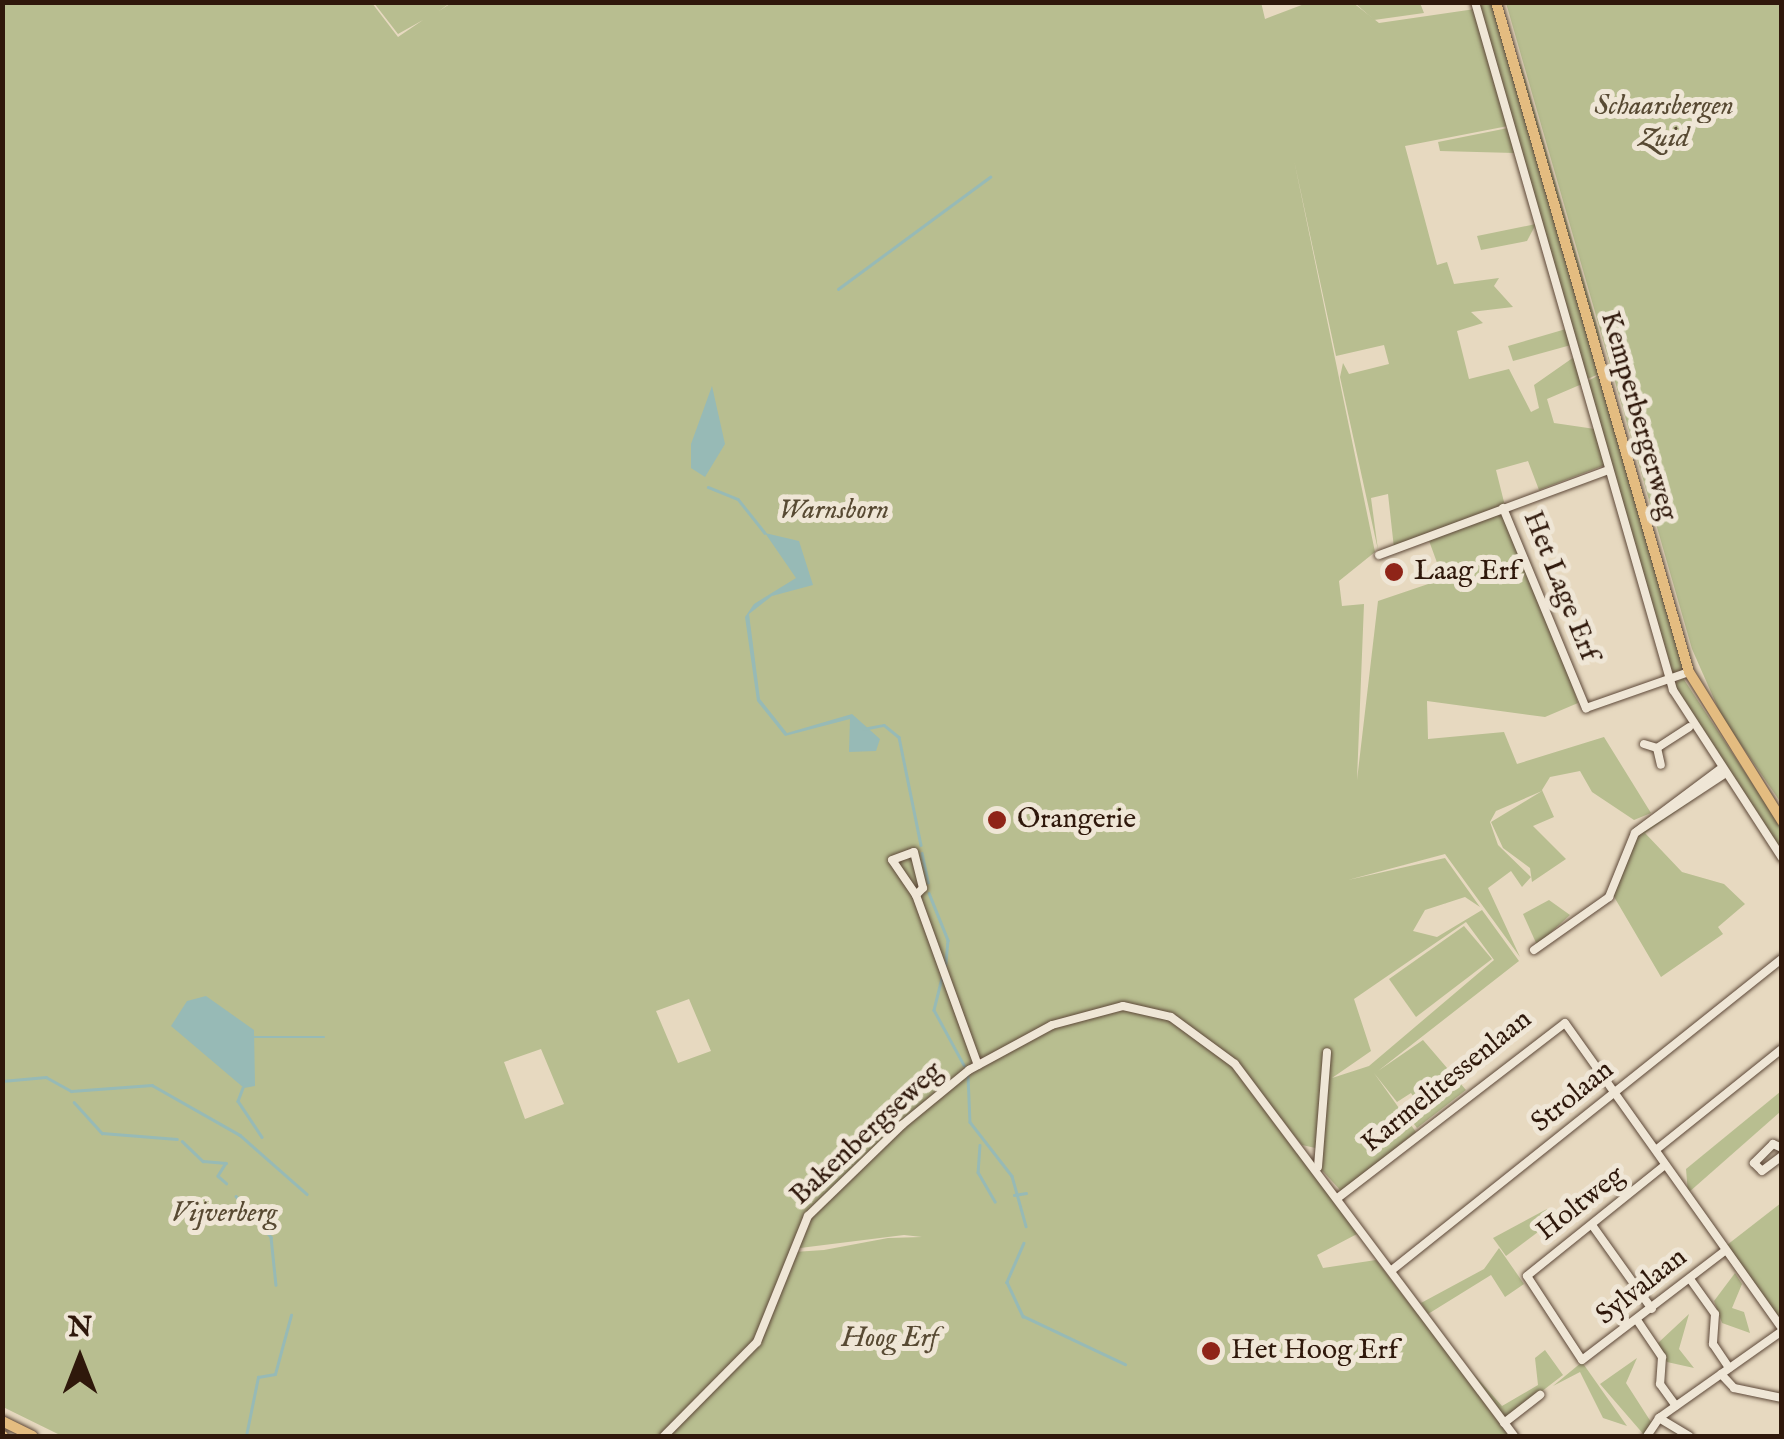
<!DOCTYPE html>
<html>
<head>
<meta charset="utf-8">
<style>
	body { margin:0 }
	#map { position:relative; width:1784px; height:1439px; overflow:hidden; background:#e7d9c0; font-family:"IM FELL English",serif }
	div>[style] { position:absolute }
	.green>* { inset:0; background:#b8be90 }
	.water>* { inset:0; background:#97bab6 }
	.stream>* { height:2.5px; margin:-1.25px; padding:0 1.25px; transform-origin:1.25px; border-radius:1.25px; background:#97bab6 }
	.roads { filter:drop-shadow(0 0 2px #5d4838) drop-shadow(0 0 2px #5d4838) }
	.minor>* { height:8px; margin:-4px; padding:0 4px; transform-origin:4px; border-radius:4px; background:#efe6d6 }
	.major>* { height:10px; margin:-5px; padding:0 5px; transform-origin:5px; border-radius:5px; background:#e4bc80 }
	.dots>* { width:28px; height:28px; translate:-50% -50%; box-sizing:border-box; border:5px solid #efe6d6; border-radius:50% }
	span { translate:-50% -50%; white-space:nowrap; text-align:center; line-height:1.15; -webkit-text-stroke:10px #efe6d6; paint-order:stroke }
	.park-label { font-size:28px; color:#584a33; font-style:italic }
	.street-label { font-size:28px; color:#2f180b }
	.poi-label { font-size:28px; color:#2f180b }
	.left { translate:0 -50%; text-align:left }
	.frame { position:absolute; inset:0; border:5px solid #2f180b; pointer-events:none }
	.north { position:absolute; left:30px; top:1309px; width:100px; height:100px; -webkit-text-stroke:8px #efe6d6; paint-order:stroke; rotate:0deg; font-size:28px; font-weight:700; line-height:40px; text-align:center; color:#2f180b }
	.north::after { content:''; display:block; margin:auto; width:35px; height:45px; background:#2f180b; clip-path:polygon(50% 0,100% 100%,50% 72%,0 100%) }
</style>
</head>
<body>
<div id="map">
	<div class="green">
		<div style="clip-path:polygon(evenodd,453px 2px,1261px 2px,1265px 19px,1307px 3px,1352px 2px,1379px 23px,1475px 9px,1508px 126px,1405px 146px,1437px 265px,1447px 262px,1454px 284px,1499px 278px,1494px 286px,1513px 307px,1471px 312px,1483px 323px,1457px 331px,1469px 379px,1509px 369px,1531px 412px,1539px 408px,1534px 385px,1574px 357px,1582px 384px,1547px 399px,1554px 423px,1595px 429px,1605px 465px,1539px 490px,1528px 461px,1496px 470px,1505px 506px,1394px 548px,1388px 494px,1371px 498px,1378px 550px,1340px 377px,1343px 363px,1349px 374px,1389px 364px,1384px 345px,1336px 356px,1294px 160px,1375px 552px,1339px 581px,1342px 606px,1364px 604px,1357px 780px,1378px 601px,1443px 579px,1428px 538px,1500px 512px,1547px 609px,1578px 703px,1545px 717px,1427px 701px,1428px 739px,1504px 732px,1517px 764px,1604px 737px,1651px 813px,1634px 820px,1592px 792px,1580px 771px,1550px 777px,1542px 790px,1554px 817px,1533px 826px,1566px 859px,1532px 882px,1530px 868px,1503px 848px,1491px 822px,1542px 791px,1496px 811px,1490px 822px,1498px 845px,1531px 877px,1522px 887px,1511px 871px,1488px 888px,1520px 957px,1445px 854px,1348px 880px,1445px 858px,1480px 907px,1465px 897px,1425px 910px,1413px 931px,1437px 937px,1482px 910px,1519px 961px,1378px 1071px,1423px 1040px,1466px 1090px,1417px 1128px,1404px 1111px,1417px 1102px,1411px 1093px,1397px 1102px,1374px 1073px,1416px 1132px,1341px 1191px,1320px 1168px,1320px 1149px,1302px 1145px,1245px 1078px,1376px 1251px,1347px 1219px,1357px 1234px,1317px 1255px,1323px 1268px,1376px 1260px,1415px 1311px,1387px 1267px,1510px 1436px,665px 1436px,743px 1362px,758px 1342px,794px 1252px,824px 1250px,888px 1238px,922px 1237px,904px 1235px,792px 1249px,756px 1342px,662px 1436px,62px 1436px,3px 1407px,2px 3px,372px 3px,398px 37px,423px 20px,398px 34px,374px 3px,450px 3px,439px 11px,453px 2px,1466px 922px,1494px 960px,1369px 1066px,1332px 1078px,1371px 1051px,1354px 999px,1466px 922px,453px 2px,689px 999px,711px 1051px,678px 1063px,656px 1011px,689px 999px,453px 2px,541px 1049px,564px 1104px,525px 1119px,504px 1062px,541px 1049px)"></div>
		<div style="clip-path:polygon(1355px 3px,1420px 3px,1424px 13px,1374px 20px)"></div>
		<div style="clip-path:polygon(1477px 3px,1493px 3px,1599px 374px,1585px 380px)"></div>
		<div style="clip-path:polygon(1506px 3px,1781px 3px,1781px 803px,1722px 717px,1692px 649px)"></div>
		<div style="clip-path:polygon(1521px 64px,1599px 332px,1605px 372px,1517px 65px)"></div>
		<div style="clip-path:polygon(1508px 128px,1514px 153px,1440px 151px,1438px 142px)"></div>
		<div style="clip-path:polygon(1536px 224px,1527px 241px,1481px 250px,1477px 236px)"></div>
		<div style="clip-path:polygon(1566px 329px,1571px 345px,1513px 361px,1508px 346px)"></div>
		<div style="clip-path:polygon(1599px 375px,1683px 669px,1673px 674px,1586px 382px)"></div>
		<div style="clip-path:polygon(1683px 678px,1781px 827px,1781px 854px,1684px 713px,1674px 684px)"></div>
		<div style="clip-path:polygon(1723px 779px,1645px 833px,1682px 872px,1724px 884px,1745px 904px,1718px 927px,1723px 934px,1661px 977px,1613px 895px,1637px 834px)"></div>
		<div style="clip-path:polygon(1549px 900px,1570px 915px,1537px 945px,1523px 914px)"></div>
		<div style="clip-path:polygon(1464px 926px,1492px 959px,1416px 1017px,1389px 979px)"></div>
		<div style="clip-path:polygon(1780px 1092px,1781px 1111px,1688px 1193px,1686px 1169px)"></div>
		<div style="clip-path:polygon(1781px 1203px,1781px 1324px,1727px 1245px)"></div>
		<div style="clip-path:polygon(1547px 1209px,1554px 1220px,1506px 1256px,1493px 1238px)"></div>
		<div style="clip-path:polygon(1499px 1248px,1524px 1284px,1505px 1297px,1491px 1275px,1428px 1314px,1421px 1303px,1484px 1269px)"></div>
		<div style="clip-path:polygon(1735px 1273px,1742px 1284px,1732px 1308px,1744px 1312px,1750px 1333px,1722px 1323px,1714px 1301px)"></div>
		<div style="clip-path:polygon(1689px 1314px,1679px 1349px,1694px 1368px,1667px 1362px,1658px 1343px)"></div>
		<div style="clip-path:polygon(1545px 1350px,1563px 1375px,1506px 1419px,1472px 1372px,1502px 1406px,1538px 1385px,1535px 1358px)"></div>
		<div style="clip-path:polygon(1637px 1358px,1626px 1383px,1651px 1422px,1645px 1436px,1600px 1384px)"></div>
		<div style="clip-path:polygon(1582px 1362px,1627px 1426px,1603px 1418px,1580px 1372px,1553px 1386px)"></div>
	</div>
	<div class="water">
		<div style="clip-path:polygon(712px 386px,725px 444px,705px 477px,691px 468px,691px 444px)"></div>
		<div style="clip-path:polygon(765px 533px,799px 541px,813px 585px,772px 596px,749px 614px,760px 699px,787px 733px,852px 714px,880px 739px,876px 751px,849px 752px,850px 719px,785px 736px,757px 701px,745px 617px,754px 604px,796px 578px)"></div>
		<div style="clip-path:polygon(206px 996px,254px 1030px,255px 1086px,244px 1088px,171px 1026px,187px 1001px)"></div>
	</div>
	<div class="stream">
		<div style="left:838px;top:289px;width:189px;rotate:-36.4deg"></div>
		<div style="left:708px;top:487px;width:32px;rotate:22deg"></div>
		<div style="left:738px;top:499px;width:43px;rotate:51.5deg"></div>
		<div style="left:863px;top:729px;width:21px;rotate:-11deg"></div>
		<div style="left:884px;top:725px;width:19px;rotate:39deg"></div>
		<div style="left:899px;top:737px;width:110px;rotate:78.5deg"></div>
		<div style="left:922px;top:853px;width:30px;rotate:78deg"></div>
		<div style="left:929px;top:893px;width:51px;rotate:68deg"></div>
		<div style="left:948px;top:940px;width:25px;rotate:95deg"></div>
		<div style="left:942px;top:978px;width:33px;rotate:104deg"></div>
		<div style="left:934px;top:1010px;width:63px;rotate:61.4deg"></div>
		<div style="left:254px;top:1037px;width:70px"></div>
		<div style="left:968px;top:1076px;width:46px;rotate:87.5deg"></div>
		<div style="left:970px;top:1122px;width:68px;rotate:52.1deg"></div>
		<div style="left:1012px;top:1176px;width:52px;rotate:74.4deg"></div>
		<div style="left:2px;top:1081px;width:44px;rotate:-5.2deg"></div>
		<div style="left:46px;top:1077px;width:29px;rotate:29deg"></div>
		<div style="left:243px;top:1088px;width:14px;rotate:111deg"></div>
		<div style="left:238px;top:1101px;width:43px;rotate:56.3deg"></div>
		<div style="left:71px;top:1091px;width:81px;rotate:-4.2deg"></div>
		<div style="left:152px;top:1085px;width:101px;rotate:29.6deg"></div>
		<div style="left:240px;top:1135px;width:89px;rotate:41.4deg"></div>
		<div style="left:74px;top:1102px;width:42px;rotate:47.9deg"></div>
		<div style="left:102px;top:1133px;width:75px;rotate:4.6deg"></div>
		<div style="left:182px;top:1141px;width:29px;rotate:44deg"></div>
		<div style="left:203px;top:1161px;width:23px;rotate:5deg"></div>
		<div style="left:226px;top:1163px;width:15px;rotate:122deg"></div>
		<div style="left:218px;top:1176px;width:11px;rotate:41deg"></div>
		<div style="left:980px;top:1145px;width:27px;rotate:94deg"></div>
		<div style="left:978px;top:1172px;width:34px;rotate:60deg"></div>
		<div style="left:1014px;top:1195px;width:12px;rotate:-9deg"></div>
		<div style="left:236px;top:1196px;width:54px;rotate:49.5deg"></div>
		<div style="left:271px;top:1237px;width:48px;rotate:84.1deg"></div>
		<div style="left:1024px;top:1243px;width:43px;rotate:113.6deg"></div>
		<div style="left:1007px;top:1282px;width:38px;rotate:65deg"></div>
		<div style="left:1023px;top:1316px;width:113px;rotate:25.2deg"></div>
		<div style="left:246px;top:1436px;width:60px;rotate:-78.5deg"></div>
		<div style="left:258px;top:1377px;width:17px;rotate:-10deg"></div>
		<div style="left:275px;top:1374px;width:61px;rotate:-74.8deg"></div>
	</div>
	<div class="roads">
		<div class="minor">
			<div style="left:1475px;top:2px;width:716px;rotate:73.94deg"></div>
			<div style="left:1673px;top:690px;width:200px;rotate:57deg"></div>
			<div style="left:1503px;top:508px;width:217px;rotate:67.5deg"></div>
			<div style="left:1586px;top:708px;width:109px;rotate:-19.3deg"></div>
			<div style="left:1379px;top:555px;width:245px;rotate:-20.3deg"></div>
			<div style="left:1644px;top:744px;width:14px;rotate:17deg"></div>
			<div style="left:1657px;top:748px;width:38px;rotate:-33deg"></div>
			<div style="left:1657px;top:748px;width:17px;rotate:77deg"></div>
			<div style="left:1636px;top:832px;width:104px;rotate:-36.8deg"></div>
			<div style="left:914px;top:852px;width:37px;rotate:76deg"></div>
			<div style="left:923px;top:888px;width:10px;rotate:135deg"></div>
			<div style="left:916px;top:895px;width:42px;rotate:-124.4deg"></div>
			<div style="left:892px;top:860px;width:23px;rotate:-20deg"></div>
			<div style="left:916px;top:895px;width:181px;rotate:70deg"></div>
			<div style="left:1534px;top:950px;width:92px;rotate:-35.2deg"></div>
			<div style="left:1609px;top:897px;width:69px;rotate:-67.9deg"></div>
			<div style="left:1635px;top:833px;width:105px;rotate:-33.4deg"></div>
			<div style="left:1782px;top:1148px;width:10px;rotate:-156deg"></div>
			<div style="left:1773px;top:1144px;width:27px;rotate:135deg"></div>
			<div style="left:1754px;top:1163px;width:11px;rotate:45deg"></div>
			<div style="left:1762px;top:1171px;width:25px;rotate:-37deg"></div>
			<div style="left:1657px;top:1149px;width:160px;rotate:-38.7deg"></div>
			<div style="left:1665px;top:1165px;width:177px;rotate:141.2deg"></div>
			<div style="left:1527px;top:1276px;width:100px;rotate:56.8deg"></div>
			<div style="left:1582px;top:1360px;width:181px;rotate:-37.4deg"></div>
			<div style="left:1318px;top:1167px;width:115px;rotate:-85.5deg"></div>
			<div style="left:1339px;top:1197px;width:285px;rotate:-37.6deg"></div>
			<div style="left:1565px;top:1023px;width:374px;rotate:54.6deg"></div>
			<div style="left:1592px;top:1225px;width:103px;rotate:54.5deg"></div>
			<div style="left:1392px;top:1270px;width:499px;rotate:-38.6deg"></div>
			<div style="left:1690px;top:1279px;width:43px;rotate:54.5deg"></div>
			<div style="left:1715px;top:1314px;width:30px;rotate:94deg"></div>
			<div style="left:1713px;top:1344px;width:29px;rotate:56deg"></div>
			<div style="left:1637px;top:1320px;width:45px;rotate:56deg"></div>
			<div style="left:1662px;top:1357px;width:27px;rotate:94deg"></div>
			<div style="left:1660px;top:1384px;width:27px;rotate:54deg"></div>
			<div style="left:1721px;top:1374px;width:19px;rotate:47deg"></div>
			<div style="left:1734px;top:1388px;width:49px;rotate:11.8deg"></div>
			<div style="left:1659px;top:1418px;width:35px;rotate:31deg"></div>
			<div style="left:1504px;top:1423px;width:46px;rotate:-37.9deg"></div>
			<div style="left:664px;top:1436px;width:132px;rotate:-45.3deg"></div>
			<div style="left:757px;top:1342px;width:136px;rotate:-68deg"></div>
			<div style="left:808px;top:1216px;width:131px;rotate:-44.1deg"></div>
			<div style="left:902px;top:1125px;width:87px;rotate:-39.4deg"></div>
			<div style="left:969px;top:1070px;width:94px;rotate:-28.5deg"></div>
			<div style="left:1052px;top:1025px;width:73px;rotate:-15deg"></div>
			<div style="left:1123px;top:1006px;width:49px;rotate:12.9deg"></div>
			<div style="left:1171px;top:1017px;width:79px;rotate:36.3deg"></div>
			<div style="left:1235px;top:1064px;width:465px;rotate:53.1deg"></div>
			<div style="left:1647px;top:1436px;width:22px;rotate:-56deg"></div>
			<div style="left:1659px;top:1418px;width:151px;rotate:-35.3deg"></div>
		</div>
		<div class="major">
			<div style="left:1496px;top:2px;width:697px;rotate:73.93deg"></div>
			<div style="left:1689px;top:672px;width:176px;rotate:58deg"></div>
			<div style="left:2px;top:1421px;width:34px;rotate:26deg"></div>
			<div style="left:2px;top:1436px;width:1px"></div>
		</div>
	</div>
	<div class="dots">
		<div style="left:1394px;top:572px;background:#8f2418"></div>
		<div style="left:997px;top:820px;background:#8f2418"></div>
		<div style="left:1211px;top:1351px;background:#8f2418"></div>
	</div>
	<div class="park-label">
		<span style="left:1664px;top:123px">Schaarsbergen<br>Zuid</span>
		<span style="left:834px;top:511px">Warnsborn</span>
		<span style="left:224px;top:1214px">Vijverberg</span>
		<span style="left:890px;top:1339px">Hoog Erf</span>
	</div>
	<div class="street-label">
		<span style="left:1638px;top:416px;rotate:74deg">Kemperbergerweg</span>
		<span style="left:1560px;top:586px;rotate:68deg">Het Lage Erf</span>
		<span style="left:1447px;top:1082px;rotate:-39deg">Karmelitessenlaan</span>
		<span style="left:1573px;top:1097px;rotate:-39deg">Strolaan</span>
		<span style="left:867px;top:1134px;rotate:-43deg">Bakenbergseweg</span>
		<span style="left:1581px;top:1204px;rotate:-38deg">Holtweg</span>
		<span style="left:1642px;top:1287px;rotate:-38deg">Sylvalaan</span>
	</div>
	<div class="poi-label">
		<span class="left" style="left:1414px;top:572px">Laag Erf</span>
		<span class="left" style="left:1017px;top:820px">Orangerie</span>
		<span class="left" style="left:1231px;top:1351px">Het Hoog Erf</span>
	</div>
	<div class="frame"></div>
	<div class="north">N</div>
</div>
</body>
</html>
